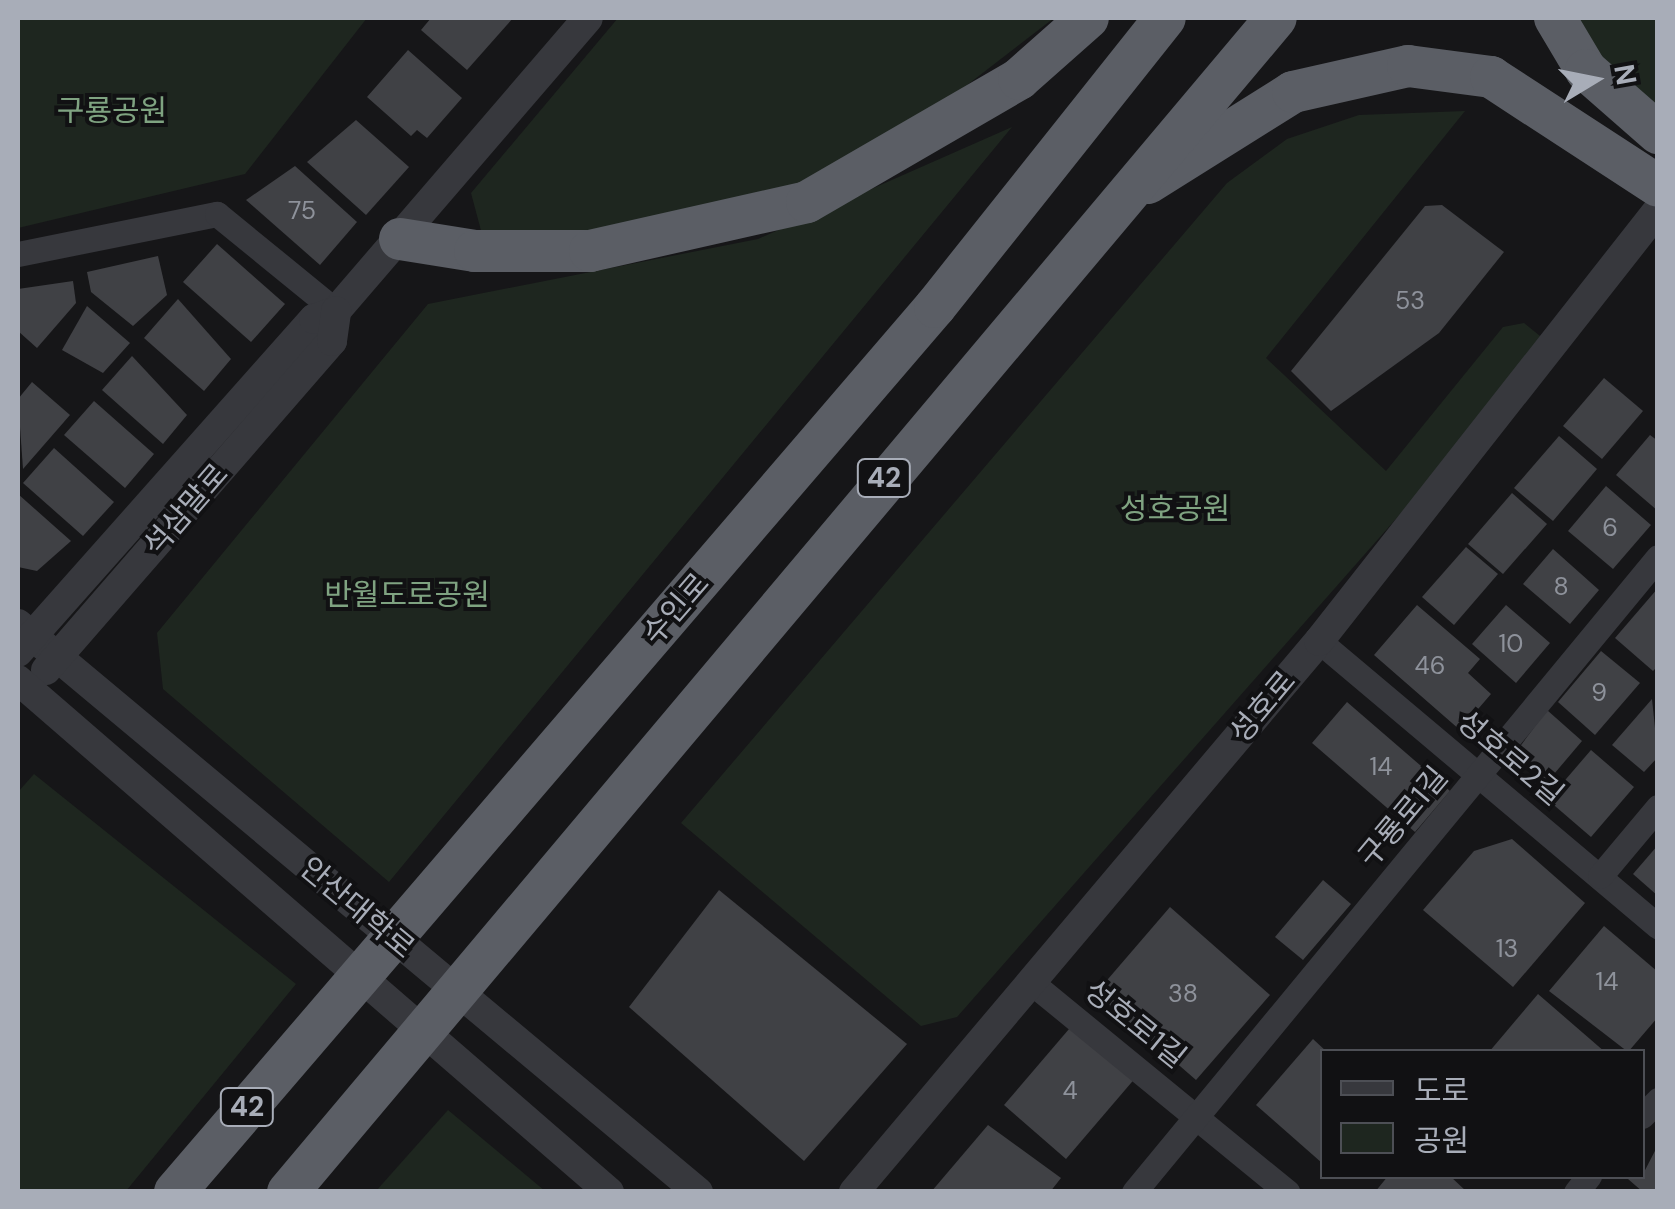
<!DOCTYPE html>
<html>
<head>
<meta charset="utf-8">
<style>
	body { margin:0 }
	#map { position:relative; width:1675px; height:1209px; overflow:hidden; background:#161618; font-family:"DM Sans","Noto Sans KR",sans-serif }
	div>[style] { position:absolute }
	.green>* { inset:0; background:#1e261f }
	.building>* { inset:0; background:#404145 }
	.minor>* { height:25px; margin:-12.5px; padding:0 12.5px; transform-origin:12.5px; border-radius:12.5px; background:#37383d }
	.tertiary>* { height:30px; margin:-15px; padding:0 15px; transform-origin:15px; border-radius:15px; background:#37383d }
	.trunk>* { height:42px; margin:-21px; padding:0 21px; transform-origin:21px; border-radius:21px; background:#5b5e65 }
	span { translate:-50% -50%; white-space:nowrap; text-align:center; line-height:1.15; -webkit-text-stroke:8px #111113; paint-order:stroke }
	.number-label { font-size:25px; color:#8e929b }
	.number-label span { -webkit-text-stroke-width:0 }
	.shield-label span { padding:2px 8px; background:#111113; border:2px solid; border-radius:8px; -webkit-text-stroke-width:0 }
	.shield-label { font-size:28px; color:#a8adb8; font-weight:700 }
	.park-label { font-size:30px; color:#7fa381 }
	.street-label { font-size:30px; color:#a8adb8 }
	.frame { position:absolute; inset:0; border:20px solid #a8adb8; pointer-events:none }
	.legend { position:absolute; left:1320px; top:1049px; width:325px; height:130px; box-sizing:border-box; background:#111113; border:2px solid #4d4f55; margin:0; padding:12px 18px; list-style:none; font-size:30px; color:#a8adb8 }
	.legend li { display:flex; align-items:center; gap:20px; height:50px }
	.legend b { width:50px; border:2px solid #4d4f55 }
	.north { position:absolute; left:1545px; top:30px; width:100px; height:100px; -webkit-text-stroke:8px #111113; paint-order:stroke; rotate:80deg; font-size:28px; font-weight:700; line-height:40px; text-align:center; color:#a8adb8 }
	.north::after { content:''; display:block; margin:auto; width:35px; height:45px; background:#a8adb8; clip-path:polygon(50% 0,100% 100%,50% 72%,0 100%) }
</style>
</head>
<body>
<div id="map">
	<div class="green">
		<div style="clip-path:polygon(18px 18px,367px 18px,245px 174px,18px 228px)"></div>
		<div style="clip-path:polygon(618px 18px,1054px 18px,892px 143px,810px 186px,702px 222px,483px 238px,471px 193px)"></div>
		<div style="clip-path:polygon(1567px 18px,1657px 18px,1657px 127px)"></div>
		<div style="clip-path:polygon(1465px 111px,1266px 358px,1386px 471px,1503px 327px,1524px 323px,1550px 344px,957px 1017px,921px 1026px,681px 823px,1227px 183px,1287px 139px,1359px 115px)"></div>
		<div style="clip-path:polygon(1012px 127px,389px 882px,163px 689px,157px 633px,428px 304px,758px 239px)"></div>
		<div style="clip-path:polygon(34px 774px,296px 984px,126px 1191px,18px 1191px,18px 792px)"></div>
		<div style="clip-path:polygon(448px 1110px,545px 1191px,376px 1191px)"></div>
	</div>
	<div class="building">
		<div style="clip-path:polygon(431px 18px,513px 18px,467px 70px,421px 30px)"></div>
		<div style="clip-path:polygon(408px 50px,462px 98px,427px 138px,417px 130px,411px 136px,367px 97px)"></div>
		<div style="clip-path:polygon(356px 120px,409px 167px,366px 215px,307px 162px)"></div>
		<div style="clip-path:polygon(295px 166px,357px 222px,320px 265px,246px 200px)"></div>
		<div style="clip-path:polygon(1442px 205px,1504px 252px,1439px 333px,1331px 411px,1291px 371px,1425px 206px)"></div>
		<div style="clip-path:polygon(217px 244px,285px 304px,251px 342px,183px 282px)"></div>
		<div style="clip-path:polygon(158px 256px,167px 295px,133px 326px,91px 292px,87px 272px)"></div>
		<div style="clip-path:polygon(73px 281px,76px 303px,37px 348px,18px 331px,18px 289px)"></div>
		<div style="clip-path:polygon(178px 299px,231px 359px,204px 391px,144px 338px)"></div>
		<div style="clip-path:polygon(87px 306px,130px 343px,103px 373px,62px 350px)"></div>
		<div style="clip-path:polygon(132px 356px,187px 415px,163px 444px,102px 390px)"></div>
		<div style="clip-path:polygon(1604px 378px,1643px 411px,1602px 459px,1563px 426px)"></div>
		<div style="clip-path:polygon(32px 382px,70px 415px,23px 469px,18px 399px)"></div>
		<div style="clip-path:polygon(94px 401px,154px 454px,125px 488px,64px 435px)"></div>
		<div style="clip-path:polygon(1650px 435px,1658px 441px,1658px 511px,1616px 475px)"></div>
		<div style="clip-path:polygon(1559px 436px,1597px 469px,1553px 521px,1514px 488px)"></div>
		<div style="clip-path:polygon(54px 448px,114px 502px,83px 536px,23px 483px)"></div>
		<div style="clip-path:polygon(1606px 486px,1651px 525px,1613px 569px,1568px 531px)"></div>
		<div style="clip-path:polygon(1512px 493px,1547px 524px,1503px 574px,1468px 544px)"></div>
		<div style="clip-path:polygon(18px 494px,71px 541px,37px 571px,18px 567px)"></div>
		<div style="clip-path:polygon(1466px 547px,1498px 574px,1454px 625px,1422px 597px)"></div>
		<div style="clip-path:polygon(1553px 549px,1599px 590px,1570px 624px,1523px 584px)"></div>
		<div style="clip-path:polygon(1658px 588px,1658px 666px,1653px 671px,1615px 638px)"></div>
		<div style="clip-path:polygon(1417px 605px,1480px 659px,1468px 673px,1491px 694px,1460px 730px,1374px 655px)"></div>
		<div style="clip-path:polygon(1506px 605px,1550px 643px,1516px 683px,1472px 644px)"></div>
		<div style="clip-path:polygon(1601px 651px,1640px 683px,1595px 735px,1558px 702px)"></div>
		<div style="clip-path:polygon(1652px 699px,1658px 757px,1644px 772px,1612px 745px)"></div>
		<div style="clip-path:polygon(1347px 702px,1450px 791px,1415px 832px,1312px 743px)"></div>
		<div style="clip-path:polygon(1547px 710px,1582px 741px,1543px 787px,1513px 756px)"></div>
		<div style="clip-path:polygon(1591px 750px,1634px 787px,1591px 837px,1548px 800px)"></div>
		<div style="clip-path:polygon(1512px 839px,1585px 903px,1513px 987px,1423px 910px,1474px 851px)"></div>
		<div style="clip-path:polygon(1658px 845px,1658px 896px,1633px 874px)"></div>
		<div style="clip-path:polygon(1323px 880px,1351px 904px,1303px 960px,1275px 937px)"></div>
		<div style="clip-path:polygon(719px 890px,907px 1044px,804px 1161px,629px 1007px)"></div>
		<div style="clip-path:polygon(1170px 907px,1270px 995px,1196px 1080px,1096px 993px)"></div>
		<div style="clip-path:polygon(1604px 926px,1658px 972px,1658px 1017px,1628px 1052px,1549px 991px)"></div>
		<div style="clip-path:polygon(1538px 994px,1605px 1052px,1489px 1052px)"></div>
		<div style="clip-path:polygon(1075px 1022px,1137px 1076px,1066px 1159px,1004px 1105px)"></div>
		<div style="clip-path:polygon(1313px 1039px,1327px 1052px,1322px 1163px,1256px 1105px)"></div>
		<div style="clip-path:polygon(988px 1125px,1061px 1178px,1050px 1192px,931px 1192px)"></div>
		<div style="clip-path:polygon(1658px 1145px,1658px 1192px,1643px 1192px,1628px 1179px,1642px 1176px)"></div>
		<div style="clip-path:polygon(1388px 1176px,1450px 1176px,1467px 1192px,1375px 1192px)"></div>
	</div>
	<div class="minor">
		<div style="left:18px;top:254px;width:203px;rotate:-11.4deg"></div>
		<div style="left:217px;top:214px;width:154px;rotate:39.2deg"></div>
		<div style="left:1319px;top:641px;width:443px;rotate:40.1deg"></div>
		<div style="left:1600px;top:876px;width:90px;rotate:-50deg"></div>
		<div style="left:1032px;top:983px;width:330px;rotate:39.3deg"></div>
		<div style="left:1642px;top:1116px;width:23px;rotate:-45deg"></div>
		<div style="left:1134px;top:1192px;width:823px;rotate:-50.47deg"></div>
		<div style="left:1576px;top:1192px;width:21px;rotate:-51deg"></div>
	</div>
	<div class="tertiary">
		<div style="left:18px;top:624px;width:886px;rotate:39.87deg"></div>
		<div style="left:18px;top:652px;width:446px;rotate:-48.4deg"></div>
		<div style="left:314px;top:319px;width:23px;rotate:-20deg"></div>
		<div style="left:336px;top:311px;width:386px;rotate:-49.3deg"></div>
		<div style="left:46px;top:670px;width:436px;rotate:-49deg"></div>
		<div style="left:332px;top:341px;width:30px;rotate:-82deg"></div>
		<div style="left:18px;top:680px;width:782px;rotate:40.9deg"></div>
		<div style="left:854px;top:1192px;width:721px;rotate:-49.84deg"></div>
		<div style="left:1319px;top:641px;width:548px;rotate:-51.81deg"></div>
	</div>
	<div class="trunk">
		<div style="left:1555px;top:18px;width:61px;rotate:59.2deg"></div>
		<div style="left:1586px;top:70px;width:96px;rotate:41.2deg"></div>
		<div style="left:1148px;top:183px;width:171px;rotate:-32.1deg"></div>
		<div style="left:1293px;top:92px;width:118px;rotate:-12.7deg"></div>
		<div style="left:1408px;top:66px;width:84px;rotate:7.5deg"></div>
		<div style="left:1491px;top:77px;width:199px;rotate:33.1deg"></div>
		<div style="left:400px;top:239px;width:76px;rotate:9.1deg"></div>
		<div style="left:475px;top:251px;width:115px"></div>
		<div style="left:590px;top:251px;width:222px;rotate:-12.7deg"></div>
		<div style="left:807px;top:202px;width:245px;rotate:-30.1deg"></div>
		<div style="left:1019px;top:79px;width:92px;rotate:-41.5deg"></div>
		<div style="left:175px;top:1192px;width:1167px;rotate:-49.35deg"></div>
		<div style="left:935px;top:307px;width:369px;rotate:-51.5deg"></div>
		<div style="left:288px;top:1192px;width:1534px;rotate:-49.92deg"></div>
	</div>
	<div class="number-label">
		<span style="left:302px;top:211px">75</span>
		<span style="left:1410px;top:301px">53</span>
		<span style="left:1610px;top:528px">6</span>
		<span style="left:1561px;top:587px">8</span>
		<span style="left:1511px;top:644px">10</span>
		<span style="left:1430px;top:666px">46</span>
		<span style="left:1599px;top:693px">9</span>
		<span style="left:1381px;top:767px">14</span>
		<span style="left:1507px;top:949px">13</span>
		<span style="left:1607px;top:982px">14</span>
		<span style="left:1183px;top:994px">38</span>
		<span style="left:1070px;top:1091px">4</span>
	</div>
	<div class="shield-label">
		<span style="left:884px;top:478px">42</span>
		<span style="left:247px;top:1107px">42</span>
	</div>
	<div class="park-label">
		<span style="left:112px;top:111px">구룡공원</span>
		<span style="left:1175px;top:509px">성호공원</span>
		<span style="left:407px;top:595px">반월도로공원</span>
	</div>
	<div class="street-label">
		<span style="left:186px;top:510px;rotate:-49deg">석삼말로</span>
		<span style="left:676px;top:609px;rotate:-49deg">수인로</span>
		<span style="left:1263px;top:707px;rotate:-50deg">성호로</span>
		<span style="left:1510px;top:758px;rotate:40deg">성호로2길</span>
		<span style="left:1403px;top:817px;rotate:-50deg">구룡로1길</span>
		<span style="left:357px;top:908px;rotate:40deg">안산대학로</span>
		<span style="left:1135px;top:1024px;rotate:39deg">성호로1길</span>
	</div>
	<div class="frame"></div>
	<ul class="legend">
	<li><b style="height:12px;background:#37383d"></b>도로</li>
	<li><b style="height:28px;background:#1e261f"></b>공원</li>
	</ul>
	<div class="north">N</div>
</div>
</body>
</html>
